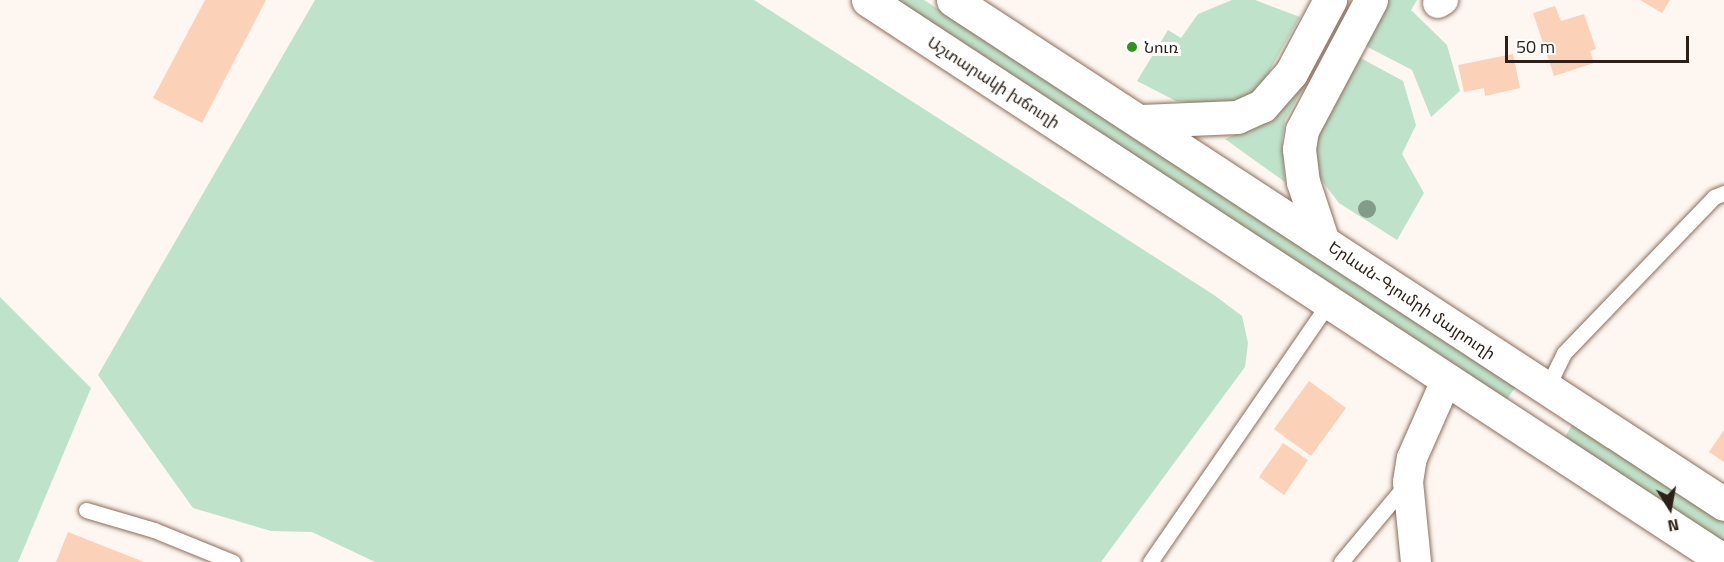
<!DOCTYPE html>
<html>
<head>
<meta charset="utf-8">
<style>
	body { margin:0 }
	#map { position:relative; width:1724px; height:562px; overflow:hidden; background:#fdf6f1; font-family:"Titillium Web","Noto Sans Armenian",sans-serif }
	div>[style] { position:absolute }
	.green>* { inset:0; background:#bfe2ca }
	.building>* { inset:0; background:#fbd2b8 }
	.roads { filter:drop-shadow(0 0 2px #8c6e5b) drop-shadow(0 0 2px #8c6e5b) }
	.lane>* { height:15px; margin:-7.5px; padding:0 7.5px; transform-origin:7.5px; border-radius:7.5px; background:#fff }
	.street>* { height:30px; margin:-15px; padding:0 15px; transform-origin:15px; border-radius:15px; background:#fff }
	.secondary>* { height:33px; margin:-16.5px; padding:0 16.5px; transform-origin:16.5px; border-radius:16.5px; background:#fff }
	.highway>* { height:33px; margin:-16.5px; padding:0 16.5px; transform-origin:16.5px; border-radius:16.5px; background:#fff }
	.trees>* { width:18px; height:18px; margin:-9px; border-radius:50%; background:#819d8a }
	.dots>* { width:16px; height:16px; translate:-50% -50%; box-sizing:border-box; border:3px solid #fff; border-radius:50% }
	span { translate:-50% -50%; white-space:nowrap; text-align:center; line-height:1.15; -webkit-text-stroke:6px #fff; paint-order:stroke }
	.poi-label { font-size:16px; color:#2c2018 }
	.left { translate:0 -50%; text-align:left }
	.street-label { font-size:16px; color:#2c2018 }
	.north { position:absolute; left:1640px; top:478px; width:60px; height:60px; -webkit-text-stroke:4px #fff; paint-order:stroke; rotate:169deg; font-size:16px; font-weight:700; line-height:24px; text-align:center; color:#2c2018 }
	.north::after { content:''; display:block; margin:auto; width:21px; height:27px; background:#2c2018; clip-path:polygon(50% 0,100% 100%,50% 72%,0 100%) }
	.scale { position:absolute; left:1505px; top:36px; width:184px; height:27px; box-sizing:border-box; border:3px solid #2c2018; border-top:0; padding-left:8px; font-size:18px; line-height:21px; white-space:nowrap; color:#2c2018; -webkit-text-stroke:4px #fff; paint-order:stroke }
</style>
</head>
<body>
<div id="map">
	<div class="green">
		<div style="clip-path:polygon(315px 0,754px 0,1214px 295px,1242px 316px,1248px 343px,1245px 367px,1101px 562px,375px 562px,312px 532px,271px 531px,193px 508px,98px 375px)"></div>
		<div style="clip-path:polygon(892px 0,924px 0,1516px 386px,1506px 401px)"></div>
		<div style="clip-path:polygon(1232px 0,1255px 0,1300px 17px,1259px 89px,1226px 106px,1176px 101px,1137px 81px,1168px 30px,1181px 38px,1198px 14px)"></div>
		<div style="clip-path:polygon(1384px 0,1417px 0,1411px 10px,1447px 45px,1460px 91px,1431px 117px,1412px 70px,1360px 43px)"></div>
		<div style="clip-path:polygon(1357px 56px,1403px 81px,1416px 125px,1402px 154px,1424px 193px,1397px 240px,1339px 203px,1319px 177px,1314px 150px,1325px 112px)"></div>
		<div style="clip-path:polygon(1312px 63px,1314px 69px,1285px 120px,1282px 139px,1285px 182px,1225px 139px,1241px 132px)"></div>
		<div style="clip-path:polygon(0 297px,91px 388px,18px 562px,0 562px)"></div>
		<div style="clip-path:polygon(1573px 423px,1724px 521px,1724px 543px,1564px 439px)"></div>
	</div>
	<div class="building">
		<div style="clip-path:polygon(205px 0,266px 0,202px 123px,153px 98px)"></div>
		<div style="clip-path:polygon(1640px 0,1670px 0,1662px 13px)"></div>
		<div style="clip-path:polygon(1555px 6px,1561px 21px,1584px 14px,1596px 49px,1590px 51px,1594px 63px,1554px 76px,1533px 13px)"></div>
		<div style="clip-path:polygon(1513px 54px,1520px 88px,1485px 96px,1484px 88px,1464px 92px,1458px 65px)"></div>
		<div style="clip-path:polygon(1309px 381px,1346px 408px,1311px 456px,1274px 429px)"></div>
		<div style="clip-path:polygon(1724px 430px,1724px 462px,1709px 452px)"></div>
		<div style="clip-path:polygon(1283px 443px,1308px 460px,1284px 495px,1259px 477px)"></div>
		<div style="clip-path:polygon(68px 532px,144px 562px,56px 562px)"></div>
	</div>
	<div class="roads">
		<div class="lane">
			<div style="left:1546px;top:390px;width:41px;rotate:-64.1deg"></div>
			<div style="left:1564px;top:353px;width:216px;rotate:-46.1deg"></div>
			<div style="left:1714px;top:197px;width:11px;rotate:-22deg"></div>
			<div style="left:86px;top:510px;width:71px;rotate:16.4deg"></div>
			<div style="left:154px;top:530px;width:85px;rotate:22.1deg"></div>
			<div style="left:1150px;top:562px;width:315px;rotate:-55.4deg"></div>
			<div style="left:1341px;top:562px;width:104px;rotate:-50.1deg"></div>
		</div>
		<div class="street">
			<div style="left:1438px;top:3px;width:6px;rotate:-31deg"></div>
			<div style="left:1416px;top:562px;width:80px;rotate:-95.7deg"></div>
			<div style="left:1408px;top:482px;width:24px;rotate:-81deg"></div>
			<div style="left:1412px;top:458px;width:84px;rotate:-66.2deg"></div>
		</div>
		<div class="secondary">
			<div style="left:1141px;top:121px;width:96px;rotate:-2.4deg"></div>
			<div style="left:1237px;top:117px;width:27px;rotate:-24deg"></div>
			<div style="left:1262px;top:106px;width:44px;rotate:-48.7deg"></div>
			<div style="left:1291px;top:73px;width:83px;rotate:-61.9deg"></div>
			<div style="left:1322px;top:239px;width:60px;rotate:-108.4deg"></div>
			<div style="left:1303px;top:182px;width:33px;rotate:-97deg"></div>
			<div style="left:1299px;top:149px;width:19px;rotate:-81deg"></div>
			<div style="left:1302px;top:130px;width:147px;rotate:-62deg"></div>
		</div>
		<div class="highway">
			<div style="left:868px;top:0;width:1023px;rotate:33.24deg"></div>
			<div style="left:953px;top:0;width:921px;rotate:33.17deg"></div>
		</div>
	</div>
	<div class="trees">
		<div style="left:1367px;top:209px"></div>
	</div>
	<div class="dots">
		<div style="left:1132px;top:47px;background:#319417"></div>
	</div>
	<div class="poi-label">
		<span class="left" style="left:1144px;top:47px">Նուռ</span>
	</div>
	<div class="street-label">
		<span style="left:994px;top:82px;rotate:33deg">Աշտարակի խճուղի</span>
		<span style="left:1412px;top:300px;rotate:34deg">Երևան-Գյումրի մայրուղի</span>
	</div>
	<div class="north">N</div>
	<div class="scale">50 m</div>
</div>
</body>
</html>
